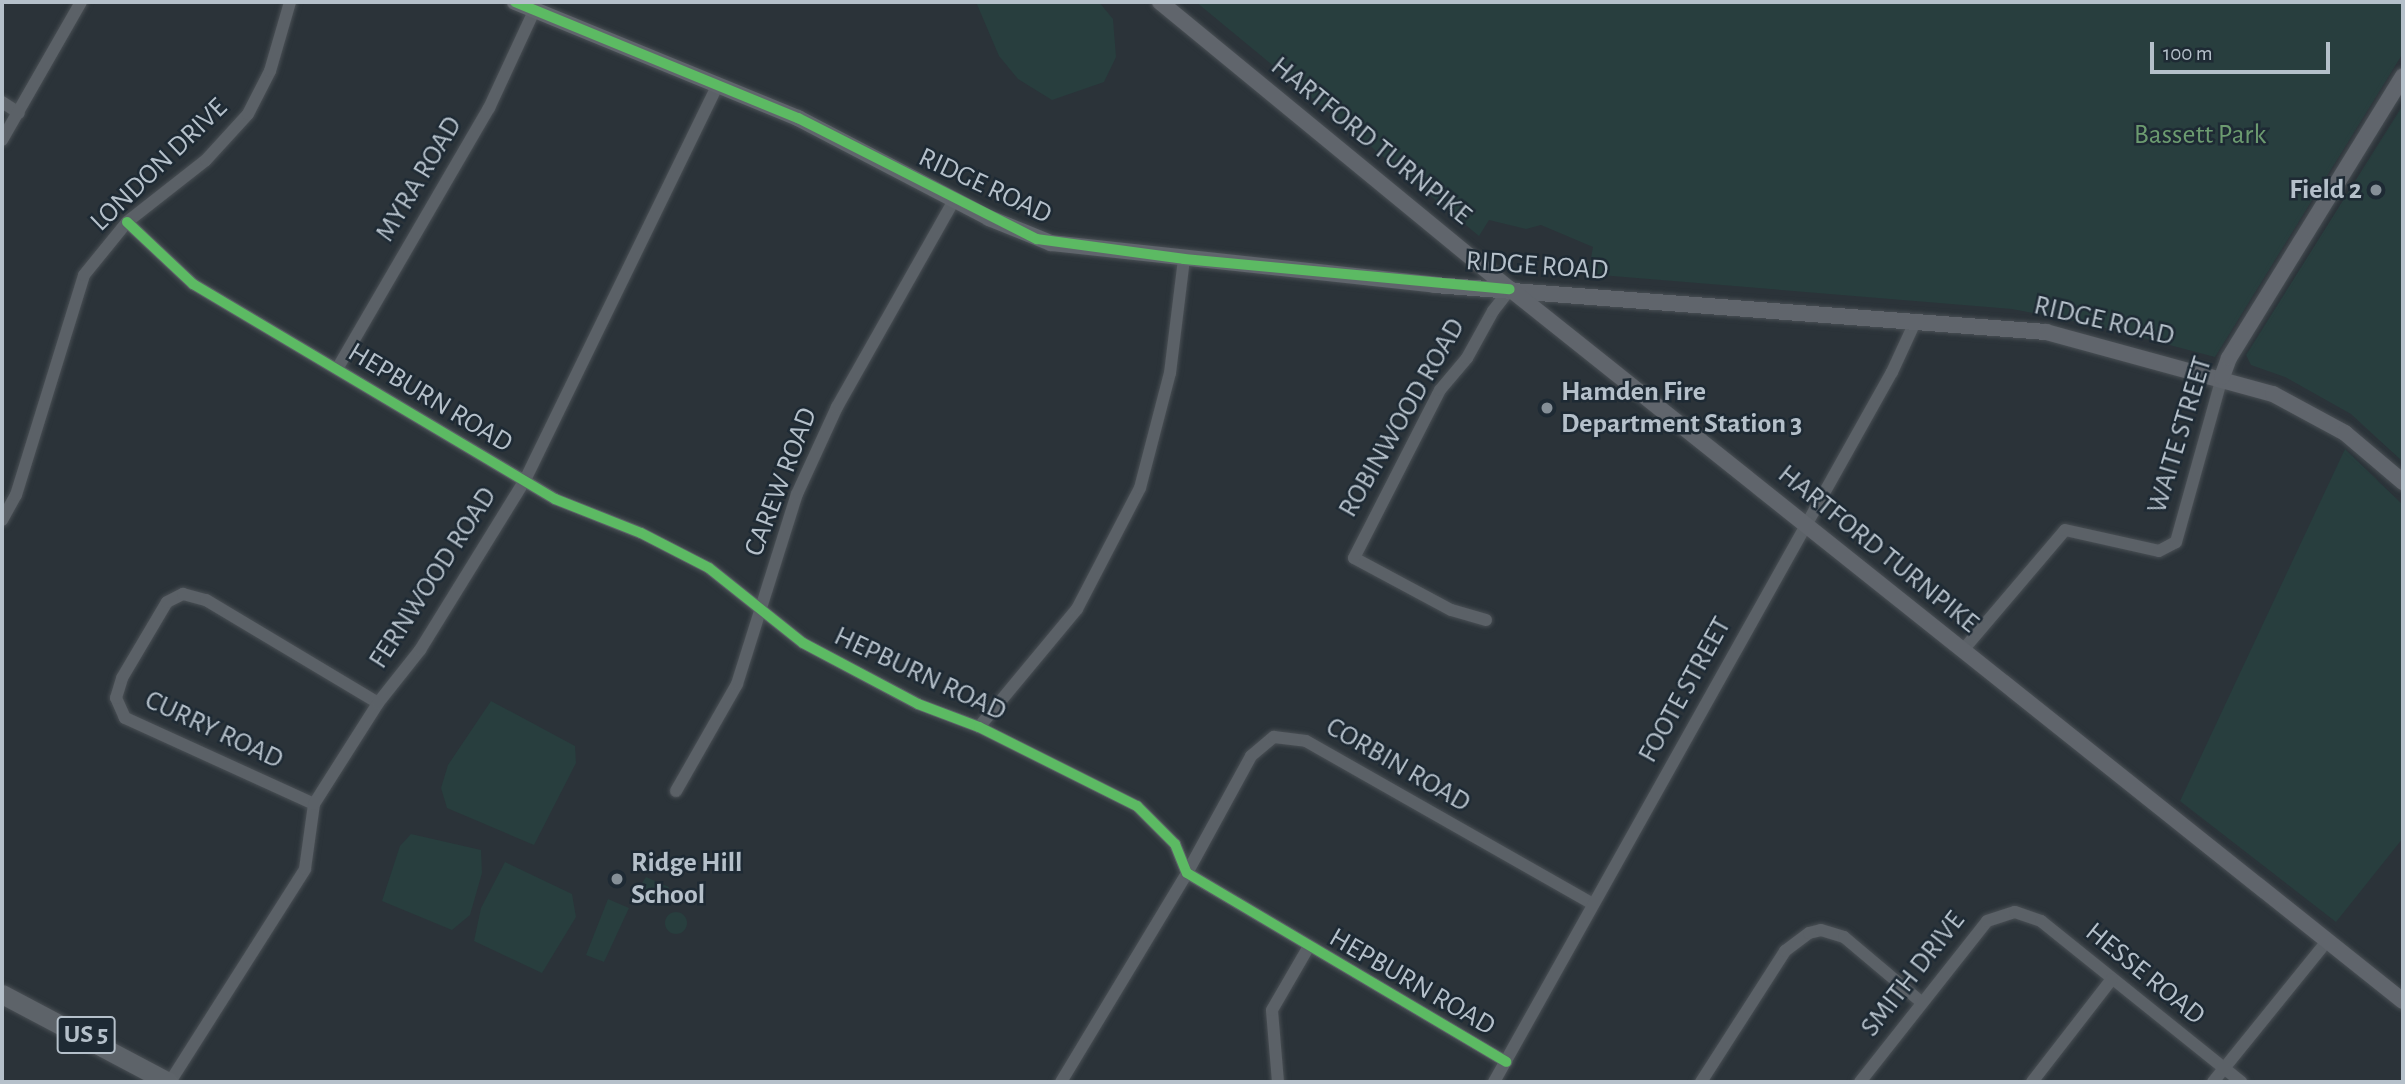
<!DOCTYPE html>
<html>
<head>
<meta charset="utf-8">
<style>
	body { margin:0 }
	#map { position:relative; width:2405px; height:1084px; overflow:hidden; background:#2b3339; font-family:"Alegreya Sans",sans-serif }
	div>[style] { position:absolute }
	.green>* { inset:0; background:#283e3e }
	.round { border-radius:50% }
	.roads { filter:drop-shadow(0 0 2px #494f54) drop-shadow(0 0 2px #494f54) }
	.street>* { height:12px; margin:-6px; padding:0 6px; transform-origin:6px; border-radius:6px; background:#5b6167 }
	.secondary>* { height:16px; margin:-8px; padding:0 8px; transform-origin:8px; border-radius:8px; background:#60656c }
	.primary>* { height:19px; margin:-9.5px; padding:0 9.5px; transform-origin:9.5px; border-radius:9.5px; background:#5d6369 }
	.cycleway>* { height:10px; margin:-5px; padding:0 5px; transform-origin:5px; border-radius:5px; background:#5cba63 }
	.dots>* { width:19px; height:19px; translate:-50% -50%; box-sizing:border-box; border:4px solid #1e2a34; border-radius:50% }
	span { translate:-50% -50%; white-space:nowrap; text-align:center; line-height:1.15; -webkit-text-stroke:5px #1e2a34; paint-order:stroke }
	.shield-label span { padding:2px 5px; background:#1e2a34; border:2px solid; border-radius:5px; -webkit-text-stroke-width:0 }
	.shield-label { font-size:26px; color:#b5c0ca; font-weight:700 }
	.park-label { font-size:28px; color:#6c9b70 }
	.street-label { font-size:28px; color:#b5c0ca }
	.poi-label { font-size:28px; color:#b5c0ca; font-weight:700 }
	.right { translate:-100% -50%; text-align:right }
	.left { translate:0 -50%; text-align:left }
	.frame { position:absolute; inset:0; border:4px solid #b5c0ca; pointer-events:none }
	.scale { position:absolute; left:2150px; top:42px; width:180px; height:32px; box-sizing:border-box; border:4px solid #b5c0ca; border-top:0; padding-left:9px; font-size:21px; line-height:24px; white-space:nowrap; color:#b5c0ca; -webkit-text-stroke:5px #1e2a34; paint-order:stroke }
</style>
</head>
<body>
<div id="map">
	<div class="green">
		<div style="clip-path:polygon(976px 2px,1099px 2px,1113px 19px,1116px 57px,1104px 82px,1052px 100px,1018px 79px,999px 56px)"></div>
		<div style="clip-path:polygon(1196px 2px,2403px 2px,2403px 53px,2215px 357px,2090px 324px,2012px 309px,1588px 274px,1593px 247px,1541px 225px,1526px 229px,1489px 220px,1479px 236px)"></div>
		<div style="clip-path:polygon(2403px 105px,2403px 462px,2351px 414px,2285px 377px,2251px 365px,2246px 355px)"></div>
		<div style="clip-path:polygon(2345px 449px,2403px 505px,2403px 838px,2336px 922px,2180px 801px)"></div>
		<div style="clip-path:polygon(491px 701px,575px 746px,576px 763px,534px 845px,447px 808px,441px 788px,448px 765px)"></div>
		<div style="clip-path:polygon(411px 834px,481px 850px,482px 873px,470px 915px,452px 930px,382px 901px,400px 846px)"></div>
		<div style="clip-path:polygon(505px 862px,572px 894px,576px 917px,542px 973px,474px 941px,481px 908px)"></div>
		<div style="clip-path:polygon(646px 877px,669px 887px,663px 900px,639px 888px)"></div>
		<div style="clip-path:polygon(608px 899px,629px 908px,604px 962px,586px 955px)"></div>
		<div class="round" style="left:665px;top:912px;width:22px;height:22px"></div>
	</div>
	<div class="roads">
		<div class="street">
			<div style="left:2px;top:102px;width:20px;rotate:33deg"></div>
			<div style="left:2px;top:140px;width:159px;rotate:-60.2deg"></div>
			<div style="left:127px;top:222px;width:91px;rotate:43.2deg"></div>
			<div style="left:193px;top:284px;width:421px;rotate:30.7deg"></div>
			<div style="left:555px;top:499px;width:92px;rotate:21.6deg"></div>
			<div style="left:641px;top:533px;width:76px;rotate:27.2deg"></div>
			<div style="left:709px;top:568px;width:120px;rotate:38.6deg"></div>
			<div style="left:803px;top:643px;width:130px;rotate:27.9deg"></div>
			<div style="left:918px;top:704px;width:65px;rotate:20.7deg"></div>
			<div style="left:979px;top:727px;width:177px;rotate:26.6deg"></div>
			<div style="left:1137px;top:806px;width:54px;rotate:45deg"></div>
			<div style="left:1175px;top:844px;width:31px;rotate:68deg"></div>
			<div style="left:1187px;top:873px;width:371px;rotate:30.6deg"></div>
			<div style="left:337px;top:369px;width:302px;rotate:-59.8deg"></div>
			<div style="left:489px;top:108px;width:109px;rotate:-65.1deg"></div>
			<div style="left:2px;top:520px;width:29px;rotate:-61deg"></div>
			<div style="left:16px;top:495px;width:230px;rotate:-72.8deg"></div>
			<div style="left:84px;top:275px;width:68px;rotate:-50.9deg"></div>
			<div style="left:127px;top:222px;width:100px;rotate:-38.1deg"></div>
			<div style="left:206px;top:160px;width:62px;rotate:-47.6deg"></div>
			<div style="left:248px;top:114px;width:48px;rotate:-62.9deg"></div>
			<div style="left:270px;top:71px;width:72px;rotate:-73.8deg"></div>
			<div style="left:1486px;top:620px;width:36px;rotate:-164deg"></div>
			<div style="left:1451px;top:610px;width:110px;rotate:-151.8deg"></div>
			<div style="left:1354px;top:558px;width:189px;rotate:-62.9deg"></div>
			<div style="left:1440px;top:390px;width:42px;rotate:-49.8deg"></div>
			<div style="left:1467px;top:358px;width:54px;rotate:-61deg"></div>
			<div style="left:1493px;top:311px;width:28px;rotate:-52deg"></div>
			<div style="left:1963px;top:650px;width:157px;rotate:-49.6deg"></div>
			<div style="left:2065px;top:530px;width:96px;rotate:12.6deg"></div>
			<div style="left:2159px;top:551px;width:19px;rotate:-28deg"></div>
			<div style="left:2176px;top:542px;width:171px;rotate:-74.4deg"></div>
			<div style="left:979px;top:727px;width:153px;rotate:-50.3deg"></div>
			<div style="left:1077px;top:609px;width:136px;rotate:-62.5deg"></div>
			<div style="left:1140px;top:488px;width:119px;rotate:-75.4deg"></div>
			<div style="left:1170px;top:373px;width:115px;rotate:-83deg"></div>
			<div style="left:676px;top:791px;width:123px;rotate:-60.3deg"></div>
			<div style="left:737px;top:684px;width:199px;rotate:-72.5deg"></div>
			<div style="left:797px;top:494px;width:96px;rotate:-65.3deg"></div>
			<div style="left:837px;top:407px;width:238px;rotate:-60.5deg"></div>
			<div style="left:314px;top:804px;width:208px;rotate:-155.5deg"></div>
			<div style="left:125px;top:718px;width:22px;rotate:-114deg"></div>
			<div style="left:116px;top:698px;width:21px;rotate:-73deg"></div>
			<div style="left:122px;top:678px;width:88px;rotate:-59.4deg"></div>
			<div style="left:167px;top:602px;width:18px;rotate:-27deg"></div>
			<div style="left:183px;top:594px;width:24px;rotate:15deg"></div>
			<div style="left:206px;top:600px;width:200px;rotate:30.9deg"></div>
			<div style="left:170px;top:1082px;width:252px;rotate:-57.6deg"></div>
			<div style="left:305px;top:869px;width:66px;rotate:-82.1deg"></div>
			<div style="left:314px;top:804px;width:120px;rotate:-57.6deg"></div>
			<div style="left:378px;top:703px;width:68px;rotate:-51.6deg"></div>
			<div style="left:420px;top:650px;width:200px;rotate:-58.3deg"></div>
			<div style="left:525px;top:480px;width:440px;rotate:-64deg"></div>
			<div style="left:1061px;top:1082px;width:244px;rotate:-58.9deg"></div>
			<div style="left:1187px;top:873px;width:133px;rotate:-61.3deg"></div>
			<div style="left:1251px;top:756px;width:30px;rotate:-40deg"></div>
			<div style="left:1274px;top:737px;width:32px;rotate:7deg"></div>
			<div style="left:1306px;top:741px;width:330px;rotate:29.6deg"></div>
			<div style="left:1278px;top:1082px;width:72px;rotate:-94.8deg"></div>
			<div style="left:1272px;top:1010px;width:72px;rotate:-59.9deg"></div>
			<div style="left:1494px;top:1082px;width:814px;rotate:-60.73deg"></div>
			<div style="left:1892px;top:372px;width:57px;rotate:-65.2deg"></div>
			<div style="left:1701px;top:1082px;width:156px;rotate:-57.3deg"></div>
			<div style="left:1785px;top:951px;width:30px;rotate:-37deg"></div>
			<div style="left:1809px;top:933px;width:12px;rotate:-14deg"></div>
			<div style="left:1821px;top:930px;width:24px;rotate:17deg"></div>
			<div style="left:1844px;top:937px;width:99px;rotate:40.1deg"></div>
			<div style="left:1860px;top:1082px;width:205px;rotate:-51.7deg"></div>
			<div style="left:1987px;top:921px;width:29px;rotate:-18deg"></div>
			<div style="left:2015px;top:912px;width:28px;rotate:19deg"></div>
			<div style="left:2041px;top:921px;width:257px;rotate:38.8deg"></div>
			<div style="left:2032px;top:1082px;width:130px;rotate:-52.2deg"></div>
			<div style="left:2213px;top:1082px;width:181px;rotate:-51deg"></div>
		</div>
		<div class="secondary">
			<div style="left:515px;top:2px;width:306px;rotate:22.3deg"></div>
			<div style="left:798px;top:118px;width:216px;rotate:27.6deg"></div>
			<div style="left:989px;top:218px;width:67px;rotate:22deg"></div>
			<div style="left:1051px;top:243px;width:386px;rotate:6.2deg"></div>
			<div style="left:1435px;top:285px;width:613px;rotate:4.4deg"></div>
			<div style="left:2046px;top:332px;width:235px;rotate:15.3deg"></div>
			<div style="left:2273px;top:394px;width:82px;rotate:28.4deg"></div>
			<div style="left:2345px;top:433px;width:76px;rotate:40.2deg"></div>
			<div style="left:1160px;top:2px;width:453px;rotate:39.4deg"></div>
			<div style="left:1510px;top:289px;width:1142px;rotate:38.57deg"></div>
			<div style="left:2222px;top:377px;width:20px;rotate:-70deg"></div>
			<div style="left:2229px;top:358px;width:331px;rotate:-58.3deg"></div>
		</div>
		<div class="primary">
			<div style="left:2px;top:994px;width:188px;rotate:27.9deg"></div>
		</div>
	</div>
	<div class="cycleway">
		<div style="left:515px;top:2px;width:306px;rotate:22.3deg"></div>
		<div style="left:798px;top:118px;width:268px;rotate:26.9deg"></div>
		<div style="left:1037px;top:239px;width:148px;rotate:7.7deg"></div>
		<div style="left:1184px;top:259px;width:327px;rotate:5.3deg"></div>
		<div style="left:127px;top:222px;width:91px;rotate:43.2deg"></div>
		<div style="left:193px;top:284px;width:421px;rotate:30.7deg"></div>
		<div style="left:555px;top:499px;width:92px;rotate:21.6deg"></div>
		<div style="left:641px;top:533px;width:76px;rotate:27.2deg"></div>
		<div style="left:709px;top:568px;width:120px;rotate:38.6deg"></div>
		<div style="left:803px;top:643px;width:130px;rotate:27.9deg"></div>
		<div style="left:918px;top:704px;width:65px;rotate:20.7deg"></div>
		<div style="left:979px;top:727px;width:177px;rotate:26.6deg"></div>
		<div style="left:1137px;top:806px;width:54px;rotate:45deg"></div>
		<div style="left:1175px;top:844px;width:31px;rotate:68deg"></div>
		<div style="left:1187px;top:873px;width:371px;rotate:30.6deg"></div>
	</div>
	<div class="dots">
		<div style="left:2376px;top:190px;background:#858f97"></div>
		<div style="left:1547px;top:408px;background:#858f97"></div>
		<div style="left:617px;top:879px;background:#858f97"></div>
	</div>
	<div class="shield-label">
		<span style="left:86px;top:1035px">US 5</span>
	</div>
	<div class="park-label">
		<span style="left:2200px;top:135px">Bassett Park</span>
	</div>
	<div class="street-label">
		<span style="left:1371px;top:141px;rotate:39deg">HARTFORD TURNPIKE</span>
		<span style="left:159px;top:165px;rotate:-44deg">LONDON DRIVE</span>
		<span style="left:419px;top:179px;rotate:-59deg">MYRA ROAD</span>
		<span style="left:985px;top:186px;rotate:25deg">RIDGE ROAD</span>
		<span style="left:1537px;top:266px;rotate:4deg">RIDGE ROAD</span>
		<span style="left:2104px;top:321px;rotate:13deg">RIDGE ROAD</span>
		<span style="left:430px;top:398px;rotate:31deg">HEPBURN ROAD</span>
		<span style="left:1402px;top:418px;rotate:-60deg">ROBINWOOD ROAD</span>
		<span style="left:2180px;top:435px;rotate:-73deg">WAITE STREET</span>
		<span style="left:781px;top:482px;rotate:-69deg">CAREW ROAD</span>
		<span style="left:1878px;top:549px;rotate:39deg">HARTFORD TURNPIKE</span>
		<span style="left:433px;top:578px;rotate:-57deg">FERNWOOD ROAD</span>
		<span style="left:920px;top:674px;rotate:25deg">HEPBURN ROAD</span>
		<span style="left:1685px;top:690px;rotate:-61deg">FOOTE STREET</span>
		<span style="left:214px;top:730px;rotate:25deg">CURRY ROAD</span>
		<span style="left:1398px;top:765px;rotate:30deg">CORBIN ROAD</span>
		<span style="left:1913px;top:974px;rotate:-52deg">SMITH DRIVE</span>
		<span style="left:2145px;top:974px;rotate:39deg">HESSE ROAD</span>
		<span style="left:1412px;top:982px;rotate:30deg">HEPBURN ROAD</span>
	</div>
	<div class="poi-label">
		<span class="right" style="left:2362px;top:190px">Field 2</span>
		<span class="left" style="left:1561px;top:408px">Hamden Fire<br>Department Station 3</span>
		<span class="left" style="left:631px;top:879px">Ridge Hill<br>School</span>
	</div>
	<div class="frame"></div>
	<div class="scale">100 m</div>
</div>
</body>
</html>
